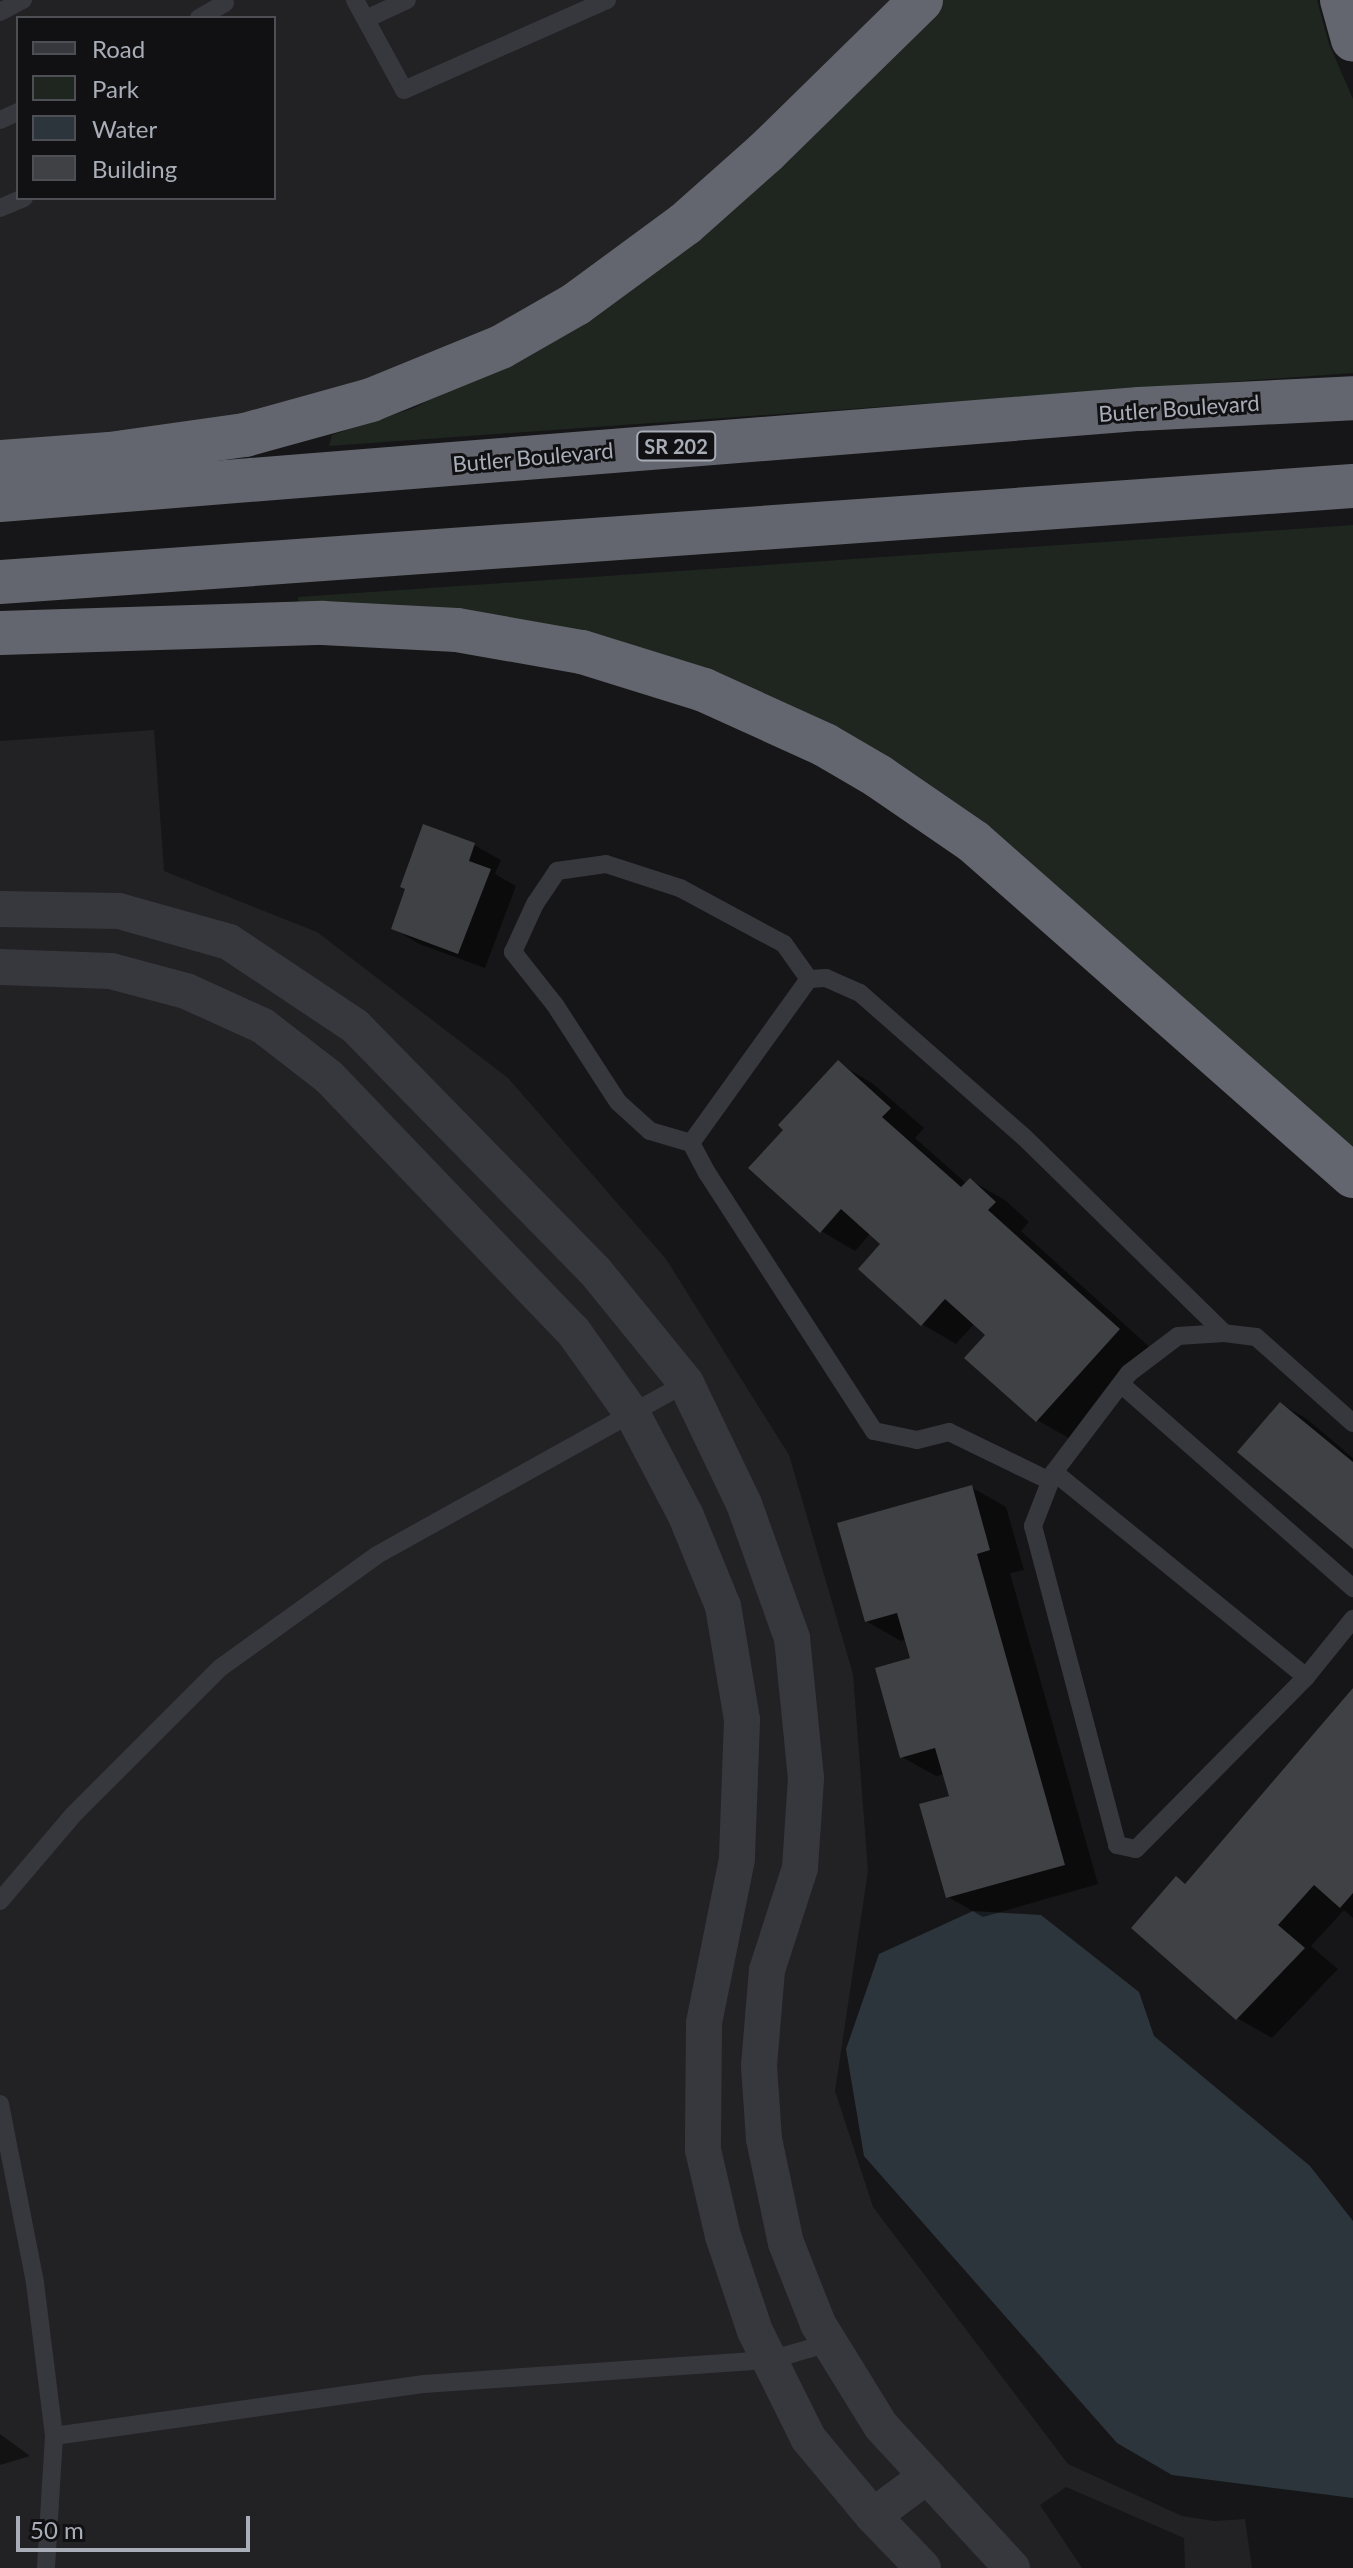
<!DOCTYPE html>
<html>
<head>
<meta charset="utf-8">
<style>
	body { margin:0 }
	#map { position:relative; width:1353px; height:2568px; overflow:hidden; background:#161618; font-family:Lato,sans-serif }
	div>[style] { position:absolute }
	.built>* { inset:0; background:#222225 }
	.green>* { inset:0; background:#1e261f }
	.water>* { inset:0; background:#2c353c }
	.shadow>* { inset:0; background:#0007 }
	.building>* { inset:0; background:#404145 }
	.lane>* { height:18px; margin:-9px; padding:0 9px; transform-origin:9px; border-radius:9px; background:#37383d }
	.street>* { height:36px; margin:-18px; padding:0 18px; transform-origin:18px; border-radius:18px; background:#37383d }
	.highway>* { height:44px; margin:-22px; padding:0 22px; transform-origin:22px; border-radius:22px; background:#63666e }
	span { translate:-50% -50%; white-space:nowrap; text-align:center; line-height:1.15; -webkit-text-stroke:6px #111113; paint-order:stroke }
	.shield-label span { padding:2px 6px; background:#111113; border:2px solid; border-radius:6px; -webkit-text-stroke-width:0 }
	.shield-label { font-size:20px; color:#a8adb8; font-weight:700 }
	.street-label { font-size:22px; color:#a8adb8 }
	.legend { position:absolute; left:16px; top:16px; width:260px; height:184px; box-sizing:border-box; background:#111113; border:2px solid #4d4f55; margin:0; padding:10px 14px; list-style:none; font-size:24px; color:#a8adb8 }
	.legend li { display:flex; align-items:center; gap:16px; height:40px }
	.legend b { width:40px; border:2px solid #4d4f55 }
	.scale { position:absolute; left:16px; top:2516px; width:234px; height:36px; box-sizing:border-box; border:4px solid #a8adb8; border-top:0; padding-left:10px; font-size:24px; line-height:28px; white-space:nowrap; color:#a8adb8; -webkit-text-stroke:6px #111113; paint-order:stroke }
</style>
</head>
<body>
<div id="map">
	<div class="built">
		<div style="clip-path:polygon(evenodd,0 0,901px 0,730px 166px,597px 275px,477px 346px,353px 395px,176px 433px,0 447px,0 0,18px 18px,274px 18px,274px 198px,18px 198px,18px 18px)"></div>
		<div style="clip-path:polygon(154px 730px,164px 871px,317px 932px,508px 1078px,666px 1259px,789px 1455px,853px 1674px,868px 1871px,835px 2091px,873px 2207px,1068px 2464px,1182px 2516px,1214px 2521px,1245px 2519px,1252px 2568px,1185px 2568px,1184px 2538px,1066px 2487px,1040px 2505px,1082px 2568px,0 2568px,0 741px)"></div>
	</div>
	<div class="green">
		<div style="clip-path:polygon(939px 0,1317px 0,1329px 44px,1353px 99px,1353px 373px,329px 446px,332px 435px,414px 408px,470px 378px)"></div>
		<div style="clip-path:polygon(1353px 525px,1353px 1158px,822px 729px,299px 607px,298px 597px)"></div>
	</div>
	<div class="water">
		<div style="clip-path:polygon(973px 1911px,1041px 1915px,1139px 1992px,1154px 2036px,1310px 2166px,1353px 2221px,1353px 2498px,1172px 2475px,1117px 2443px,864px 2156px,846px 2049px,879px 1954px)"></div>
	</div>
	<div class="shadow">
		<div style="clip-path:polygon(425px 827px,474px 845px,501px 860px,495px 874px,516px 886px,485px 968px,419px 944px,393px 928px)"></div>
		<div style="clip-path:polygon(838px 1063px,872px 1083px,924px 1128px,915px 1138px,967px 1184px,970px 1180px,1005px 1200px,1029px 1222px,1021px 1231px,1153px 1350px,1072px 1440px,1037px 1420px,988px 1335px,975px 1323px,956px 1344px,922px 1324px,883px 1244px,871px 1233px,855px 1251px,821px 1231px,786px 1129px)"></div>
		<div style="clip-path:polygon(1281px 1404px,1307px 1419px,1353px 1458px,1353px 1547px)"></div>
		<div style="clip-path:polygon(971px 1487px,1006px 1507px,1024px 1570px,1010px 1573px,1098px 1884px,983px 1917px,948px 1897px,951px 1797px,945px 1774px,936px 1776px,902px 1757px,912px 1660px,906px 1639px,901px 1641px,866px 1621px)"></div>
		<div style="clip-path:polygon(1353px 1691px,1353px 1918px,1344px 1910px,1311px 1946px,1338px 1969px,1272px 2038px,1237px 2018px,1177px 1879px,1188px 1885px)"></div>
		<div style="clip-path:polygon(0 2434px,30px 2456px,0 2465px)"></div>
	</div>
	<div class="building">
		<div style="clip-path:polygon(423px 824px,475px 843px,469px 861px,491px 869px,458px 954px,391px 929px,405px 889px,400px 887px)"></div>
		<div style="clip-path:polygon(838px 1060px,891px 1108px,882px 1117px,961px 1187px,970px 1178px,996px 1202px,988px 1210px,1120px 1329px,1036px 1422px,964px 1358px,985px 1335px,945px 1299px,921px 1326px,858px 1269px,880px 1244px,841px 1209px,820px 1233px,748px 1168px,783px 1130px,778px 1125px)"></div>
		<div style="clip-path:polygon(1280px 1402px,1353px 1462px,1353px 1549px,1237px 1452px)"></div>
		<div style="clip-path:polygon(972px 1485px,990px 1550px,977px 1554px,1065px 1865px,946px 1898px,919px 1804px,949px 1796px,935px 1748px,900px 1758px,875px 1668px,910px 1658px,897px 1613px,865px 1622px,837px 1523px)"></div>
		<div style="clip-path:polygon(1353px 1688px,1353px 1893px,1340px 1908px,1314px 1885px,1278px 1925px,1305px 1948px,1236px 2020px,1131px 1928px,1176px 1876px,1185px 1884px)"></div>
	</div>
	<div class="lane">
		<div style="left:355px;top:0;width:102px;rotate:61.4deg"></div>
		<div style="left:404px;top:90px;width:222px;rotate:-23.9deg"></div>
		<div style="left:0;top:12px;width:26px;rotate:-28deg"></div>
		<div style="left:199px;top:18px;width:30px;rotate:-30deg"></div>
		<div style="left:366px;top:19px;width:45px;rotate:-24.9deg"></div>
		<div style="left:0;top:120px;width:20px;rotate:-24deg"></div>
		<div style="left:0;top:208px;width:26px;rotate:-23deg"></div>
		<div style="left:691px;top:1143px;width:43px;rotate:-163.7deg"></div>
		<div style="left:650px;top:1131px;width:43px;rotate:-137.8deg"></div>
		<div style="left:618px;top:1102px;width:116px;rotate:-123deg"></div>
		<div style="left:555px;top:1005px;width:68px;rotate:-128.4deg"></div>
		<div style="left:513px;top:952px;width:53px;rotate:-65.4deg"></div>
		<div style="left:535px;top:904px;width:40px;rotate:-56deg"></div>
		<div style="left:557px;top:871px;width:49px;rotate:-8.1deg"></div>
		<div style="left:606px;top:864px;width:78px;rotate:18deg"></div>
		<div style="left:680px;top:888px;width:118px;rotate:28.3deg"></div>
		<div style="left:784px;top:944px;width:43px;rotate:54.5deg"></div>
		<div style="left:1122px;top:1385px;width:308px;rotate:41.3deg"></div>
		<div style="left:1353px;top:1423px;width:130px;rotate:-138.4deg"></div>
		<div style="left:1256px;top:1337px;width:32px;rotate:-173deg"></div>
		<div style="left:1224px;top:1333px;width:46px;rotate:176.3deg"></div>
		<div style="left:1178px;top:1336px;width:61px;rotate:142.9deg"></div>
		<div style="left:1129px;top:1373px;width:124px;rotate:127.1deg"></div>
		<div style="left:1054px;top:1472px;width:58px;rotate:111.3deg"></div>
		<div style="left:1033px;top:1526px;width:330px;rotate:75.2deg"></div>
		<div style="left:1117px;top:1845px;width:19px;rotate:12deg"></div>
		<div style="left:1136px;top:1849px;width:242px;rotate:-45.3deg"></div>
		<div style="left:1306px;top:1677px;width:75px;rotate:-51deg"></div>
		<div style="left:1054px;top:1472px;width:325px;rotate:39.1deg"></div>
		<div style="left:1050px;top:1481px;width:112px;rotate:-154.1deg"></div>
		<div style="left:949px;top:1432px;width:33px;rotate:166deg"></div>
		<div style="left:917px;top:1440px;width:44px;rotate:-168.2deg"></div>
		<div style="left:874px;top:1431px;width:307px;rotate:-122.9deg"></div>
		<div style="left:707px;top:1173px;width:34px;rotate:-118deg"></div>
		<div style="left:691px;top:1143px;width:202px;rotate:-54.3deg"></div>
		<div style="left:809px;top:979px;width:17px;rotate:-3deg"></div>
		<div style="left:826px;top:978px;width:37px;rotate:24deg"></div>
		<div style="left:860px;top:993px;width:218px;rotate:41.3deg"></div>
		<div style="left:1024px;top:1137px;width:280px;rotate:44.4deg"></div>
		<div style="left:0;top:1901px;width:114px;rotate:-49.6deg"></div>
		<div style="left:74px;top:1814px;width:206px;rotate:-45deg"></div>
		<div style="left:220px;top:1668px;width:193px;rotate:-35.7deg"></div>
		<div style="left:377px;top:1555px;width:354px;rotate:-29.1deg"></div>
		<div style="left:0;top:2104px;width:182px;rotate:78.9deg"></div>
		<div style="left:35px;top:2283px;width:154px;rotate:82.9deg"></div>
		<div style="left:54px;top:2436px;width:132px;rotate:93.5deg"></div>
		<div style="left:54px;top:2436px;width:374px;rotate:-8deg"></div>
		<div style="left:424px;top:2384px;width:347px;rotate:-4deg"></div>
		<div style="left:770px;top:2360px;width:61px;rotate:-16.1deg"></div>
	</div>
	<div class="street">
		<div style="left:0;top:909px;width:119px;rotate:1deg"></div>
		<div style="left:119px;top:911px;width:114px;rotate:15.7deg"></div>
		<div style="left:229px;top:942px;width:151px;rotate:33.7deg"></div>
		<div style="left:355px;top:1026px;width:343px;rotate:45.6deg"></div>
		<div style="left:595px;top:1271px;width:144px;rotate:50.9deg"></div>
		<div style="left:686px;top:1383px;width:134px;rotate:64.4deg"></div>
		<div style="left:744px;top:1504px;width:142px;rotate:70.3deg"></div>
		<div style="left:792px;top:1638px;width:141px;rotate:84.3deg"></div>
		<div style="left:806px;top:1778px;width:90px;rotate:93.8deg"></div>
		<div style="left:800px;top:1868px;width:107px;rotate:107.9deg"></div>
		<div style="left:767px;top:1970px;width:96px;rotate:94.8deg"></div>
		<div style="left:759px;top:2066px;width:73px;rotate:86.1deg"></div>
		<div style="left:764px;top:2139px;width:106px;rotate:78.1deg"></div>
		<div style="left:786px;top:2243px;width:87px;rotate:68.4deg"></div>
		<div style="left:818px;top:2324px;width:120px;rotate:58.3deg"></div>
		<div style="left:881px;top:2426px;width:193px;rotate:47.3deg"></div>
		<div style="left:0;top:967px;width:111px;rotate:2.1deg"></div>
		<div style="left:111px;top:971px;width:78px;rotate:14.9deg"></div>
		<div style="left:186px;top:991px;width:85px;rotate:24.4deg"></div>
		<div style="left:263px;top:1026px;width:83px;rotate:37.7deg"></div>
		<div style="left:329px;top:1077px;width:352px;rotate:46.2deg"></div>
		<div style="left:573px;top:1331px;width:103px;rotate:54.5deg"></div>
		<div style="left:633px;top:1415px;width:114px;rotate:62.3deg"></div>
		<div style="left:686px;top:1516px;width:97px;rotate:67.7deg"></div>
		<div style="left:723px;top:1606px;width:116px;rotate:80.5deg"></div>
		<div style="left:742px;top:1720px;width:139px;rotate:92.1deg"></div>
		<div style="left:737px;top:1859px;width:167px;rotate:101.4deg"></div>
		<div style="left:704px;top:2023px;width:127px;rotate:90.5deg"></div>
		<div style="left:703px;top:2150px;width:88px;rotate:76.9deg"></div>
		<div style="left:723px;top:2236px;width:100px;rotate:71.4deg"></div>
		<div style="left:755px;top:2331px;width:119px;rotate:63.6deg"></div>
		<div style="left:808px;top:2438px;width:102px;rotate:50.2deg"></div>
		<div style="left:873px;top:2516px;width:72px;rotate:46.1deg"></div>
		<div style="left:873px;top:2516px;width:67px;rotate:-36.5deg"></div>
	</div>
	<div class="highway">
		<div style="left:1342px;top:0;width:41px;rotate:74.6deg"></div>
		<div style="left:0;top:462px;width:110px;rotate:-4.2deg"></div>
		<div style="left:110px;top:454px;width:136px;rotate:-8deg"></div>
		<div style="left:245px;top:435px;width:131px;rotate:-15.5deg"></div>
		<div style="left:371px;top:400px;width:140px;rotate:-22.2deg"></div>
		<div style="left:501px;top:347px;width:86px;rotate:-29.8deg"></div>
		<div style="left:576px;top:304px;width:135px;rotate:-36.3deg"></div>
		<div style="left:685px;top:224px;width:108px;rotate:-41.6deg"></div>
		<div style="left:766px;top:152px;width:217px;rotate:-44.4deg"></div>
		<div style="left:0;top:500px;width:1143px;rotate:-4.57deg"></div>
		<div style="left:1139px;top:409px;width:214px;rotate:-2.9deg"></div>
		<div style="left:0;top:582px;width:1356px;rotate:-4.06deg"></div>
		<div style="left:0;top:633px;width:323px;rotate:-1.8deg"></div>
		<div style="left:323px;top:623px;width:134px;rotate:3deg"></div>
		<div style="left:457px;top:630px;width:127px;rotate:10deg"></div>
		<div style="left:582px;top:652px;width:128px;rotate:17.3deg"></div>
		<div style="left:704px;top:690px;width:133px;rotate:24.4deg"></div>
		<div style="left:825px;top:745px;width:61px;rotate:30.3deg"></div>
		<div style="left:878px;top:776px;width:116px;rotate:34.5deg"></div>
		<div style="left:974px;top:842px;width:505px;rotate:41.39deg"></div>
	</div>
	<div class="shield-label">
		<span style="left:676px;top:446px">SR 202</span>
	</div>
	<div class="street-label">
		<span style="left:1179px;top:408px;rotate:-4deg">Butler Boulevard</span>
		<span style="left:533px;top:457px;rotate:-5deg">Butler Boulevard</span>
	</div>
	<ul class="legend">
	<li><b style="height:10px;background:#37383d"></b>Road</li>
	<li><b style="height:22px;background:#1e261f"></b>Park</li>
	<li><b style="height:22px;background:#2c353c"></b>Water</li>
	<li><b style="height:22px;background:#404145"></b>Building</li>
	</ul>
	<div class="scale">50 m</div>
</div>
</body>
</html>
